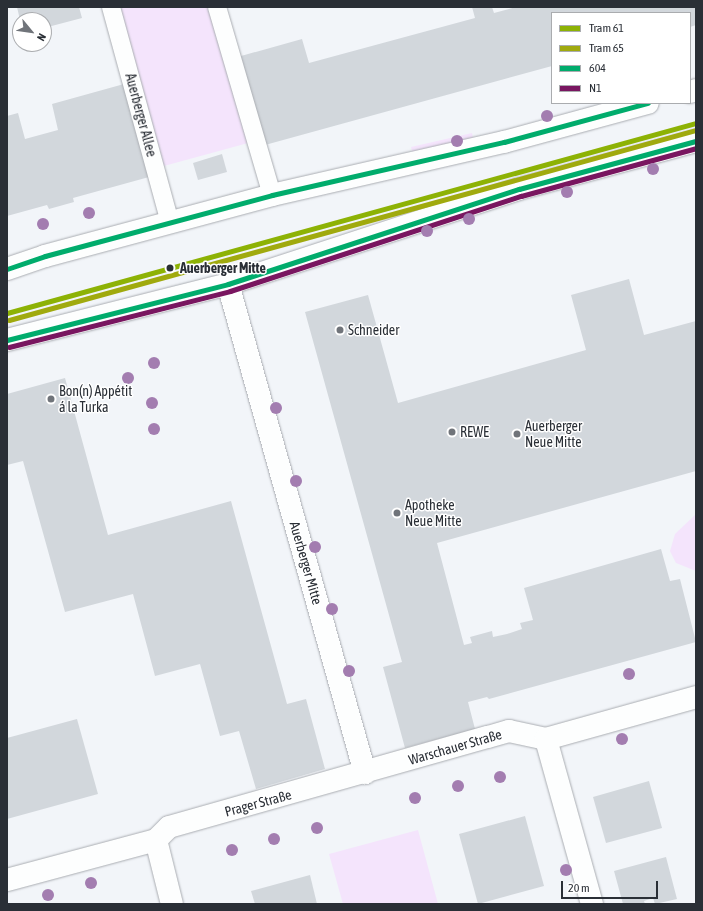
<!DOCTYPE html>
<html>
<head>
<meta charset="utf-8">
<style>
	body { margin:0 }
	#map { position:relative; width:703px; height:911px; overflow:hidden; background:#f2f5f9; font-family:"Asap Condensed",sans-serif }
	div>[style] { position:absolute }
	.green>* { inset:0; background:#f4e4fc }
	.building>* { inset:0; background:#d2d7dc }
	.roads { filter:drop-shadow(0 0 1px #aaadb2) drop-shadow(0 0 1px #aaadb2) }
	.service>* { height:18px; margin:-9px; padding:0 9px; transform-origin:9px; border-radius:9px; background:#fdfefe }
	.pedestrian>* { height:22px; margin:-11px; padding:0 11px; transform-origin:11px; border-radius:11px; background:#fdfefe }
	.minor>* { height:22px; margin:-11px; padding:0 11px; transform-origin:11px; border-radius:11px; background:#fdfefe }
	.bus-1>* { height:5px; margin:-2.5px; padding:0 2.5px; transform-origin:2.5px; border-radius:2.5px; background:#00ac6c }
	.bus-2>* { height:5px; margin:-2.5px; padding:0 2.5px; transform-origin:2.5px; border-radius:2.5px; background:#791660 }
	.tram-1>* { height:5px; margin:-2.5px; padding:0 2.5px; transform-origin:2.5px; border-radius:2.5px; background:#8db205 }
	.tram-2>* { height:5px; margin:-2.5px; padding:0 2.5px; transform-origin:2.5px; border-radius:2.5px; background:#a0aa0e }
	.trees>* { width:12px; height:12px; margin:-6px; border-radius:50%; background:#a37db0 }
	.dots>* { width:11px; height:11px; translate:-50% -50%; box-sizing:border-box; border:2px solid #fff; border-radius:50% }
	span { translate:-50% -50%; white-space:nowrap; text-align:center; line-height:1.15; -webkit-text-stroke:3px #fff; paint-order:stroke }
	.street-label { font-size:14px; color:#2a2f36 }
	.stop-label { font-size:14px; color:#2a2f36; font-weight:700 }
	.left { translate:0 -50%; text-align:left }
	.poi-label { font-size:14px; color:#2a2f36 }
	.frame { position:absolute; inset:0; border:8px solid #2a2f36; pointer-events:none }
	.legend { position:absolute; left:551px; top:12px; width:140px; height:92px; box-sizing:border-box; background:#fff; border:1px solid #aaacaf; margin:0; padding:5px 7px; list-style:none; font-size:12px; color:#2a2f36 }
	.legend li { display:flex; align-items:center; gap:8px; height:20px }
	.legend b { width:20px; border:1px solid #aaacaf }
	.north { position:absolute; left:12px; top:12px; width:40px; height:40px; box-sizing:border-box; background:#fff; border:1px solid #aaacaf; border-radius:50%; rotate:119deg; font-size:11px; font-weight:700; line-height:16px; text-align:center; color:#2a2f36 }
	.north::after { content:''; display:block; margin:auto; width:14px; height:18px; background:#70747a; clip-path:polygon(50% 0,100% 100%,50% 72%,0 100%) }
	.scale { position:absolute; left:561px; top:881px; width:97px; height:18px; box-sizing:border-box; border:2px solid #2a2f36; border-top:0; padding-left:5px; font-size:12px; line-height:14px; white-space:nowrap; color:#2a2f36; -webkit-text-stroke:3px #fff; paint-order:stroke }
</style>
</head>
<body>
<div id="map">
	<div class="green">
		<div style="clip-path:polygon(120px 7px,211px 7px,248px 143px,164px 166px)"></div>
		<div style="clip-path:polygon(472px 133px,474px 142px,413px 155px,411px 147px)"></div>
		<div style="clip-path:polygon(696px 514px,696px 571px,676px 563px,670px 551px,675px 534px)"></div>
		<div style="clip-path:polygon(418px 830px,438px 904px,343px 904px,329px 854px)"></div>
	</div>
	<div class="building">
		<div style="clip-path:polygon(17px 7px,79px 7px,82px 18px,44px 28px,44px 20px,20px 20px)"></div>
		<div style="clip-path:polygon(472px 7px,492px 7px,494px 13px,516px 7px,696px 7px,696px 25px,690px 27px,690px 13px,552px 13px,552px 66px,265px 145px,241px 56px,302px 39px,309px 63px,475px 18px)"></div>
		<div style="clip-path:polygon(124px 84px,149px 177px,73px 198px,74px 202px,49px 209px,47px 205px,7px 216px,7px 116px,18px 113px,25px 139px,58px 130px,52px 104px)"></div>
		<div style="clip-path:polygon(222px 154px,227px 172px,198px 180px,193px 163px)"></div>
		<div style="clip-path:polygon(629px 279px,644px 335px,696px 321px,696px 471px,437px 543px,464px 645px,472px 643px,470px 637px,492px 631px,493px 637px,507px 634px,522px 629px,520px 623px,533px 620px,524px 588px,661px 549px,670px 581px,680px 579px,696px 642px,489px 699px,487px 697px,468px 702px,475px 729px,405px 748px,383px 667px,402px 662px,305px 312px,368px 295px,398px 403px,586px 350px,571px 295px)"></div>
		<div style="clip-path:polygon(65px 378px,108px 535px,231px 501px,287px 704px,306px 699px,325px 769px,256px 789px,239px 731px,220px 736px,200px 664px,155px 676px,133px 594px,65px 612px,23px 461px,7px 465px,7px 394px)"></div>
		<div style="clip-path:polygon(77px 719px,98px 794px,7px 819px,7px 738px)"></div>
		<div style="clip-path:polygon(649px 781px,662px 828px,606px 843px,593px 797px)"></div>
		<div style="clip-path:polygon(525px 816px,544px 886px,478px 904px,459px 834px)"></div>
		<div style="clip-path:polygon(666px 857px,677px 899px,655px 904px,653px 898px,644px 901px,645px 904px,623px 904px,614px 871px)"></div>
		<div style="clip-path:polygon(310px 875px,317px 904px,255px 904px,251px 891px)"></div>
	</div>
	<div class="roads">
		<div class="service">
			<div style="left:111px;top:7px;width:223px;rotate:74.7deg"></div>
			<div style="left:217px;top:7px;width:196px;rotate:73.7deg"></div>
		</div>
		<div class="pedestrian">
			<div style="left:228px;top:284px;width:508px;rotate:74.35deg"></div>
			<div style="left:156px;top:840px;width:18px;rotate:-45deg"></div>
			<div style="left:169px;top:827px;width:331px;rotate:-15.8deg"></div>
		</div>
		<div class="minor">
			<div style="left:690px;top:92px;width:6px;rotate:-18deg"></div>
			<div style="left:7px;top:269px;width:40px;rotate:-18.9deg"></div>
			<div style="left:45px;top:256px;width:235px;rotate:-15deg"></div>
			<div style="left:272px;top:195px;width:238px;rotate:-12.9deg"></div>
			<div style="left:504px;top:142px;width:149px;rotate:-15.2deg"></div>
			<div style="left:7px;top:340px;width:228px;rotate:-14.2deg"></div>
			<div style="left:228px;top:284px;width:306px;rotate:-18.1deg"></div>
			<div style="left:519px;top:189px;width:183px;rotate:-15.2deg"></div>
			<div style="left:488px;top:737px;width:22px;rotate:-16deg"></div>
			<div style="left:509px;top:731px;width:38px;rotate:12deg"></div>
			<div style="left:7px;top:880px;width:154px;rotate:-15deg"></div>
			<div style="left:156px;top:840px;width:66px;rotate:76deg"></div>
			<div style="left:592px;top:904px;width:171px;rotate:-105.6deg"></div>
			<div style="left:546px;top:739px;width:156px;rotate:-15.6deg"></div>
		</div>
	</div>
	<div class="bus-1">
		<div style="left:7px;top:269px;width:40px;rotate:-18.9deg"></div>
		<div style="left:45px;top:256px;width:235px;rotate:-15deg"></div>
		<div style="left:272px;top:195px;width:238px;rotate:-12.9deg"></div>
		<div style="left:504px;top:142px;width:149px;rotate:-15.2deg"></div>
		<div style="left:7px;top:340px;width:228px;rotate:-14.2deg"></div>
		<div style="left:228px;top:284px;width:306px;rotate:-18.1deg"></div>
		<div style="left:519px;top:189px;width:183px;rotate:-15.2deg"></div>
	</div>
	<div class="bus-2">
		<div style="left:9px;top:347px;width:228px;rotate:-14.2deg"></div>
		<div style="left:230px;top:291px;width:306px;rotate:-18.1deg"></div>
		<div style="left:521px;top:196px;width:181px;rotate:-15.3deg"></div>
	</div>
	<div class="tram-1">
		<div style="left:7px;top:313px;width:715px;rotate:-15.42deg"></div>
	</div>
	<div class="tram-2">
		<div style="left:9px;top:320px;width:713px;rotate:-15.46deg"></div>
	</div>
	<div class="trees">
		<div style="left:547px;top:116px"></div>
		<div style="left:457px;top:141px"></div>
		<div style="left:653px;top:169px"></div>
		<div style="left:567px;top:192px"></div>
		<div style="left:89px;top:213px"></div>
		<div style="left:469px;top:219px"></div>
		<div style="left:43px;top:224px"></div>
		<div style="left:427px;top:231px"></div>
		<div style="left:154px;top:363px"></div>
		<div style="left:128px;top:378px"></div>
		<div style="left:152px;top:403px"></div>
		<div style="left:276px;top:408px"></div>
		<div style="left:154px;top:429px"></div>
		<div style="left:296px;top:481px"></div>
		<div style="left:315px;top:547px"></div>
		<div style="left:332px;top:609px"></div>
		<div style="left:349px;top:671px"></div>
		<div style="left:629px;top:674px"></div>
		<div style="left:622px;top:739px"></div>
		<div style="left:500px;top:777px"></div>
		<div style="left:458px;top:786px"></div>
		<div style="left:415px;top:798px"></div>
		<div style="left:317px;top:828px"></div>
		<div style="left:274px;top:839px"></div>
		<div style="left:232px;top:850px"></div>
		<div style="left:566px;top:870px"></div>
		<div style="left:91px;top:883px"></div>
		<div style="left:48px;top:895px"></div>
	</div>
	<div class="dots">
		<div style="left:170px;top:268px;background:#2a2f36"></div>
		<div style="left:340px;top:330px;background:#70747a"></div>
		<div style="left:51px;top:399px;background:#70747a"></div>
		<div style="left:452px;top:432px;background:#70747a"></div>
		<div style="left:517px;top:434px;background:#70747a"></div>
		<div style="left:397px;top:513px;background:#70747a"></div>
	</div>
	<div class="street-label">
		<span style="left:141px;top:115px;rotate:75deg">Auerberger Allee</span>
		<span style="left:306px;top:563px;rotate:74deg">Auerberger Mitte</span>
		<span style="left:455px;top:747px;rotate:-16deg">Warschauer Straße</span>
		<span style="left:258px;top:803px;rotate:-15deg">Prager Straße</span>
	</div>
	<div class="stop-label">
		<span class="left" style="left:180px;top:268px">Auerberger Mitte</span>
	</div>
	<div class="poi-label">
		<span class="left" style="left:348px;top:330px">Schneider</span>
		<span class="left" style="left:59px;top:399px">Bon(n) Appétit<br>á la Turka</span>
		<span class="left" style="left:525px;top:434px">Auerberger<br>Neue Mitte</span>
		<span class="left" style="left:460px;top:432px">REWE</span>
		<span class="left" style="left:405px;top:513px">Apotheke<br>Neue Mitte</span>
	</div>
	<div class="frame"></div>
	<ul class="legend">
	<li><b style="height:5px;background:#8db205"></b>Tram 61</li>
	<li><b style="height:5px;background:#a0aa0e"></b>Tram 65</li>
	<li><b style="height:5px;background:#00ac6c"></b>604</li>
	<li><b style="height:5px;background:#791660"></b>N1</li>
	</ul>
	<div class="north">N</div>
	<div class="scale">20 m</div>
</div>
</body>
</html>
